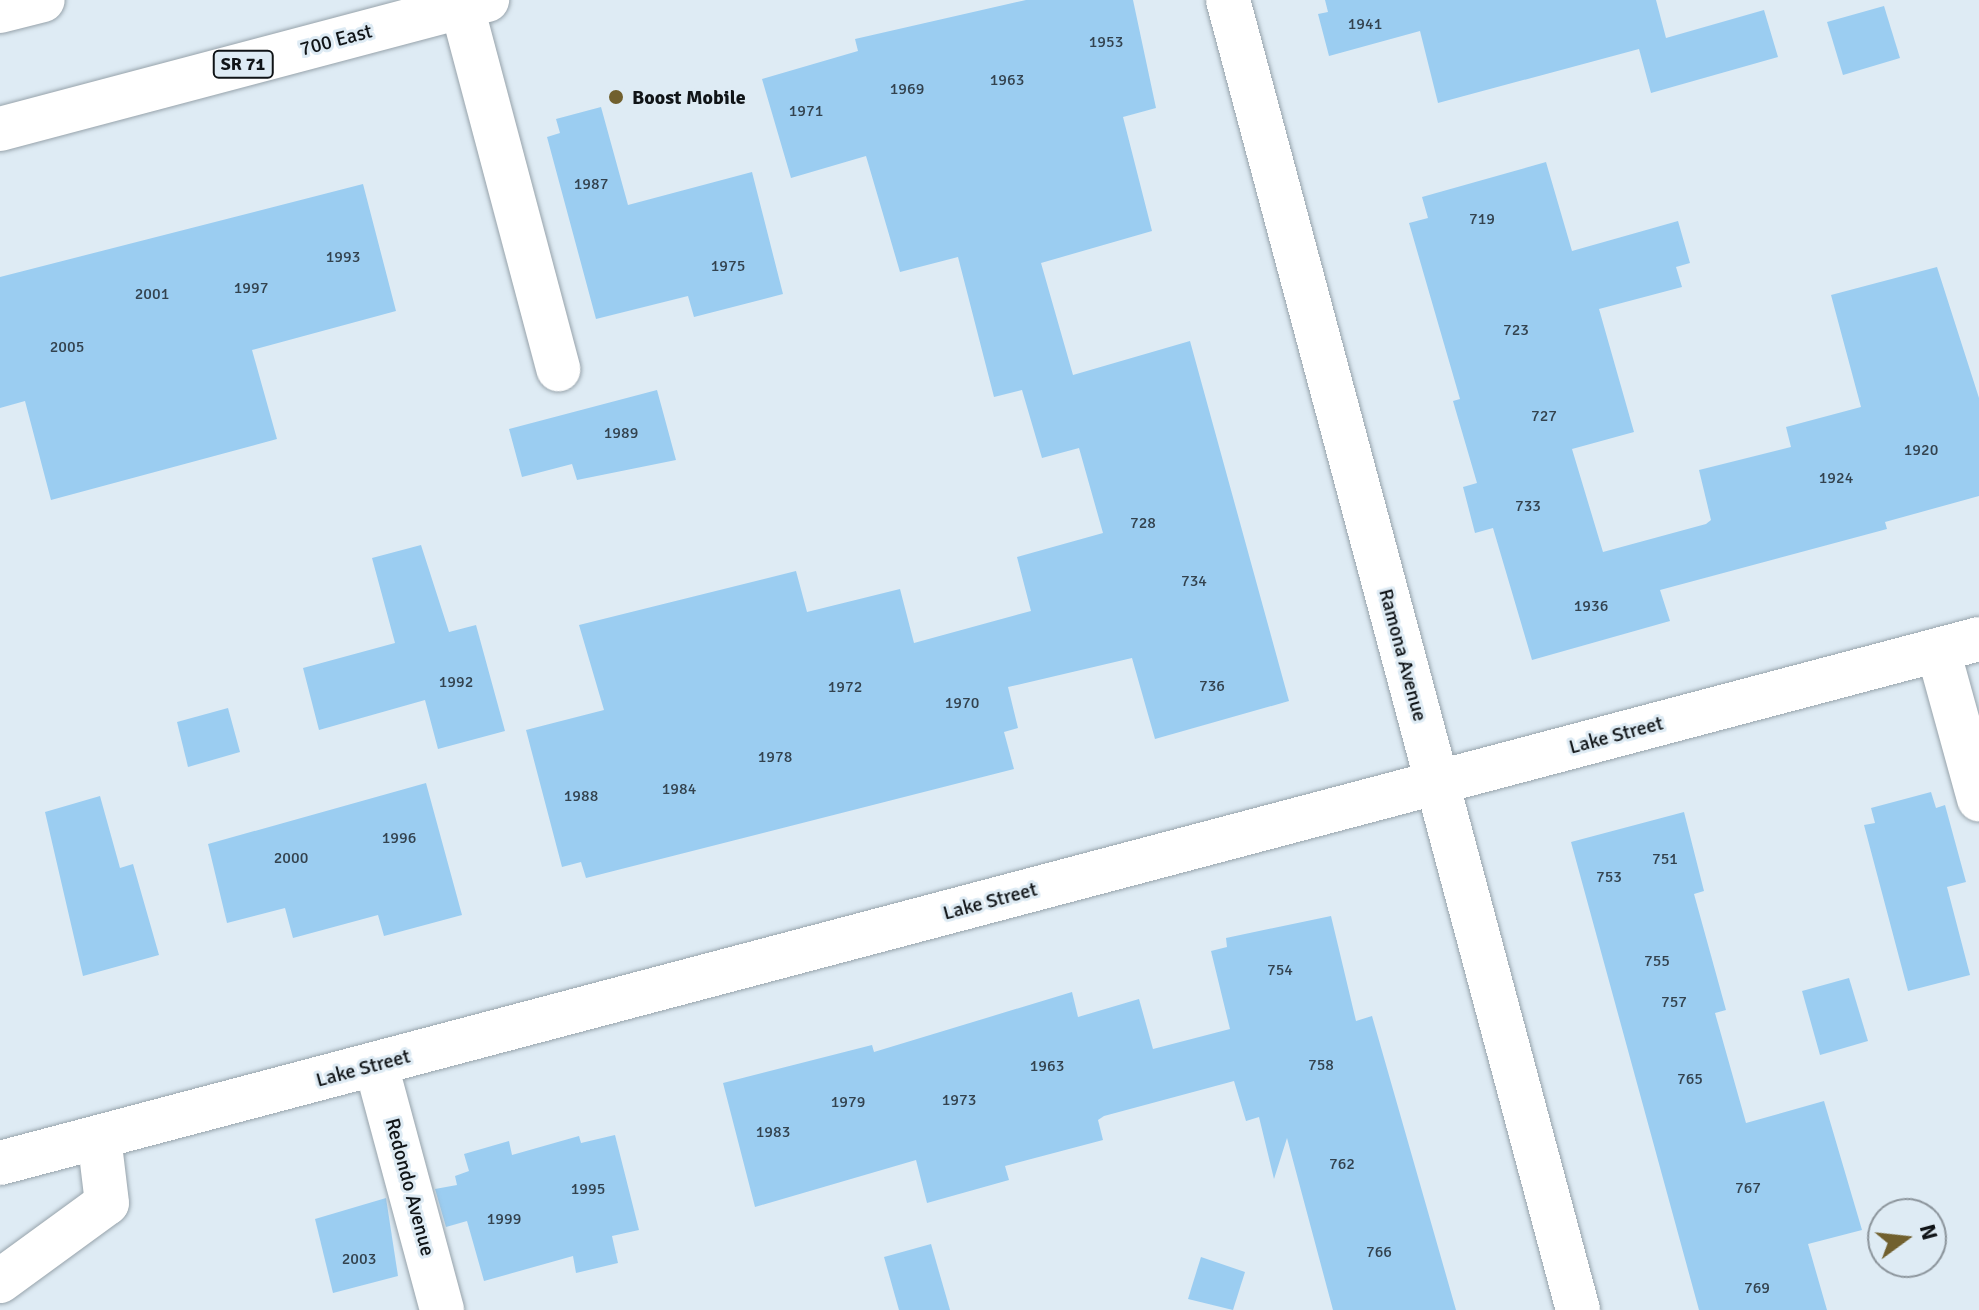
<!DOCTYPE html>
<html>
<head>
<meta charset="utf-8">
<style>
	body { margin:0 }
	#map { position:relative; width:1979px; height:1310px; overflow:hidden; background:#deebf4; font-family:Signika,sans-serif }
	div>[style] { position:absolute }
	.building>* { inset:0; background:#9bcdf1 }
	.roads { filter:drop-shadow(0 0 2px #97a3ab) drop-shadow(0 0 2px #97a3ab) }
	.minor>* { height:44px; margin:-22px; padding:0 22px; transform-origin:22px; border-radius:22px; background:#fff }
	.major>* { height:44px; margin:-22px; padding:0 22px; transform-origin:22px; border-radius:22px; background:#fff }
	.dots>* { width:22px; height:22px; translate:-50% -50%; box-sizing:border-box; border:4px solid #deebf4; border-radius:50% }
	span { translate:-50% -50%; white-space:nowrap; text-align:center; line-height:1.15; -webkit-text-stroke:6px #deebf4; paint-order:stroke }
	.number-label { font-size:16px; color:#33424e }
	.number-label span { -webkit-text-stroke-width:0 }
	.shield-label span { padding:2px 6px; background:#deebf4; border:2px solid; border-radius:6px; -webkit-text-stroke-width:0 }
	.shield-label { font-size:18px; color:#101417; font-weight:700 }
	.street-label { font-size:20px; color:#101417 }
	.poi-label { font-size:20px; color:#101417; font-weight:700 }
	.left { translate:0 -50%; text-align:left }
	.north { position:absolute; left:1867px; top:1198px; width:80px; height:80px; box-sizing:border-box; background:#deebf4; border:2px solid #8c959c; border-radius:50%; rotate:75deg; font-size:22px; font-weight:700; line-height:32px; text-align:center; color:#101417 }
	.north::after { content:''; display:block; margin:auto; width:28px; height:36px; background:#71602e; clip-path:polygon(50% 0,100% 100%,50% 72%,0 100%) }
</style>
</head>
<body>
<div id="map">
	<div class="building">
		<div style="clip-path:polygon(1026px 0,1133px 0,1156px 108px,1123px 117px,1152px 231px,1041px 263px,1073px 375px,1190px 341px,1289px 701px,1155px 739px,1132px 658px,1008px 687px,1018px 728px,1004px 732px,1014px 769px,586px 878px,581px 862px,562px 867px,526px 730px,604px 710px,579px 625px,796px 571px,807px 612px,900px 589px,914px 643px,1031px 611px,1017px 557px,1103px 533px,1079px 448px,1042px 458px,1022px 390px,994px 397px,958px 257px,900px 272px,866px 156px,791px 178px,762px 79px,858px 51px,855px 39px)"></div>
		<div style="clip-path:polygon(1325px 0,1656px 0,1666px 38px,1764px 10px,1778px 57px,1651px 93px,1639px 49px,1438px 103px,1420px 31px,1329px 56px,1318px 14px,1328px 12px)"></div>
		<div style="clip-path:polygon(1884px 6px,1900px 58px,1843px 75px,1827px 22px)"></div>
		<div style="clip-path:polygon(601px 107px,628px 205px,752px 172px,783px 294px,694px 317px,688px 296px,596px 319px,547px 137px,560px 133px,556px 119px)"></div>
		<div style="clip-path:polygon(1546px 162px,1572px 251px,1678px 221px,1690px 263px,1676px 267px,1682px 287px,1599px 309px,1634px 432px,1572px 449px,1603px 552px,1706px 524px,1711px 520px,1699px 470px,1791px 447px,1786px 427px,1861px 407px,1831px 295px,1937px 267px,1979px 398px,1979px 496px,1885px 522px,1887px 529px,1660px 590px,1670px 621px,1532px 660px,1493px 528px,1475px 533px,1463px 487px,1477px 483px,1453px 401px,1460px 399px,1409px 223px,1428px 218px,1422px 197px)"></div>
		<div style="clip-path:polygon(363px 184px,396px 311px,252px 350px,277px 439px,51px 500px,25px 401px,0 408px,0 277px)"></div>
		<div style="clip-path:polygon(657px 390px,676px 460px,577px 480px,572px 464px,522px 477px,509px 429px)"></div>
		<div style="clip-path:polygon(421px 545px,449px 632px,476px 625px,505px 731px,438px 749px,425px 700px,319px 730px,303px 668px,395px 643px,372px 558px)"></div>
		<div style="clip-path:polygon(228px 708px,240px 752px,188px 767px,177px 722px)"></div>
		<div style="clip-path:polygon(426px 783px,462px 915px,384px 936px,378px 915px,293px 938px,285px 908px,227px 923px,208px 844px)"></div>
		<div style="clip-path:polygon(1931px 792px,1936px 808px,1945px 805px,1966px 882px,1947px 887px,1970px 975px,1908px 991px,1864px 825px,1875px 823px,1871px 808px)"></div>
		<div style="clip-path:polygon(100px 796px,120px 868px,133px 864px,159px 955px,83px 976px,45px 812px)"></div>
		<div style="clip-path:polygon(1684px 812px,1704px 891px,1694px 894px,1726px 1010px,1715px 1013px,1746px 1123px,1824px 1101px,1862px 1230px,1808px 1244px,1827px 1310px,1699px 1310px,1571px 842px)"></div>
		<div style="clip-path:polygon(1331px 916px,1356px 1021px,1372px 1016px,1456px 1310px,1333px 1310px,1287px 1138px,1274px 1179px,1259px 1117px,1246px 1121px,1234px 1081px,1104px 1116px,1098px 1120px,1103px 1140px,1005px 1166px,1009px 1180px,927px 1203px,916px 1160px,755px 1207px,723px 1083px,872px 1045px,874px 1052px,1072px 992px,1078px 1017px,1139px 999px,1153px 1049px,1230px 1029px,1211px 951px,1227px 947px,1226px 938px)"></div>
		<div style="clip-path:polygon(1849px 978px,1868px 1041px,1820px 1055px,1802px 991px)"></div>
		<div style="clip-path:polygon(615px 1135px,639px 1230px,612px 1236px,618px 1263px,576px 1273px,573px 1256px,484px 1281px,467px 1221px,446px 1227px,435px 1189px,457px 1185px,455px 1176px,469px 1171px,464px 1154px,509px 1141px,512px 1155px,579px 1136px,581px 1143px)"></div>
		<div style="clip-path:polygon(386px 1198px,398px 1276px,333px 1293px,315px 1219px)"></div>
		<div style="clip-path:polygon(931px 1244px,950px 1310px,899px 1310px,884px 1257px)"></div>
		<div style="clip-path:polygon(1201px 1257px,1245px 1272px,1233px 1310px,1188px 1299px)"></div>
	</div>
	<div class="roads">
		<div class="minor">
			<div style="left:1228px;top:0;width:1356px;rotate:75.04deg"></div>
			<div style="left:462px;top:7px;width:375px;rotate:75.1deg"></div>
			<div style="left:1938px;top:650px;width:155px;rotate:74.6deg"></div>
			<div style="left:376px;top:1065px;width:254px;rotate:74.9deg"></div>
			<div style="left:0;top:1163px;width:2047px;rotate:-14.83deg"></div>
			<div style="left:0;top:1281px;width:132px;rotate:-36.1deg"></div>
			<div style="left:107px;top:1203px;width:66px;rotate:-96.9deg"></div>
		</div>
		<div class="major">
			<div style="left:0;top:11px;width:44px;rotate:-14.3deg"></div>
			<div style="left:0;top:129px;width:504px;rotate:-14.84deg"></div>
		</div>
	</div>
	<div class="dots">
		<div style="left:616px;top:97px;background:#71602e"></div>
	</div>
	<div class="number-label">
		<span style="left:1365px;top:24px">1941</span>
		<span style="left:1106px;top:42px">1953</span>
		<span style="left:1007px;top:80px">1963</span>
		<span style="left:907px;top:89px">1969</span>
		<span style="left:806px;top:111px">1971</span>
		<span style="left:591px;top:184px">1987</span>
		<span style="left:1482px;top:219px">719</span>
		<span style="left:343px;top:257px">1993</span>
		<span style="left:728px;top:266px">1975</span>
		<span style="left:251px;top:288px">1997</span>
		<span style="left:152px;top:294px">2001</span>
		<span style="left:1516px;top:330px">723</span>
		<span style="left:67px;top:347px">2005</span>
		<span style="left:1544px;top:416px">727</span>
		<span style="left:621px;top:433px">1989</span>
		<span style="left:1921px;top:450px">1920</span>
		<span style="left:1836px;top:478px">1924</span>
		<span style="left:1528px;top:506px">733</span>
		<span style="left:1143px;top:523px">728</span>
		<span style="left:1194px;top:581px">734</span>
		<span style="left:1591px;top:606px">1936</span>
		<span style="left:456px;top:682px">1992</span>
		<span style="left:1212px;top:686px">736</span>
		<span style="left:845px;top:687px">1972</span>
		<span style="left:962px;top:703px">1970</span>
		<span style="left:775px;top:757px">1978</span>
		<span style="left:679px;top:789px">1984</span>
		<span style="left:581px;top:796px">1988</span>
		<span style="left:399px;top:838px">1996</span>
		<span style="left:291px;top:858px">2000</span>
		<span style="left:1665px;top:859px">751</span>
		<span style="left:1609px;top:877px">753</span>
		<span style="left:1657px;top:961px">755</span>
		<span style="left:1280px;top:970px">754</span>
		<span style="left:1674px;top:1002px">757</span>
		<span style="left:1321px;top:1065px">758</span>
		<span style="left:1047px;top:1066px">1963</span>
		<span style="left:1690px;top:1079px">765</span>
		<span style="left:959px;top:1100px">1973</span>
		<span style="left:848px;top:1102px">1979</span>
		<span style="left:773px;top:1132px">1983</span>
		<span style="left:1342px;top:1164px">762</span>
		<span style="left:1748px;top:1188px">767</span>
		<span style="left:588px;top:1189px">1995</span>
		<span style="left:504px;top:1219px">1999</span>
		<span style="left:1379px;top:1252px">766</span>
		<span style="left:359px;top:1259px">2003</span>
		<span style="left:1757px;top:1288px">769</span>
	</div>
	<div class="shield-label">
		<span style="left:243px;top:64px">SR 71</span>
	</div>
	<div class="street-label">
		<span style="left:336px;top:40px;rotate:-15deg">700 East</span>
		<span style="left:1403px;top:655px;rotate:75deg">Ramona Avenue</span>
		<span style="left:1616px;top:735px;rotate:-15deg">Lake Street</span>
		<span style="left:990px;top:901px;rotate:-15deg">Lake Street</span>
		<span style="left:363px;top:1068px;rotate:-15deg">Lake Street</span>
		<span style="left:410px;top:1187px;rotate:75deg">Redondo Avenue</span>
	</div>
	<div class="poi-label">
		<span class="left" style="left:632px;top:97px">Boost Mobile</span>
	</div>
	<div class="north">N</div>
</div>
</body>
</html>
